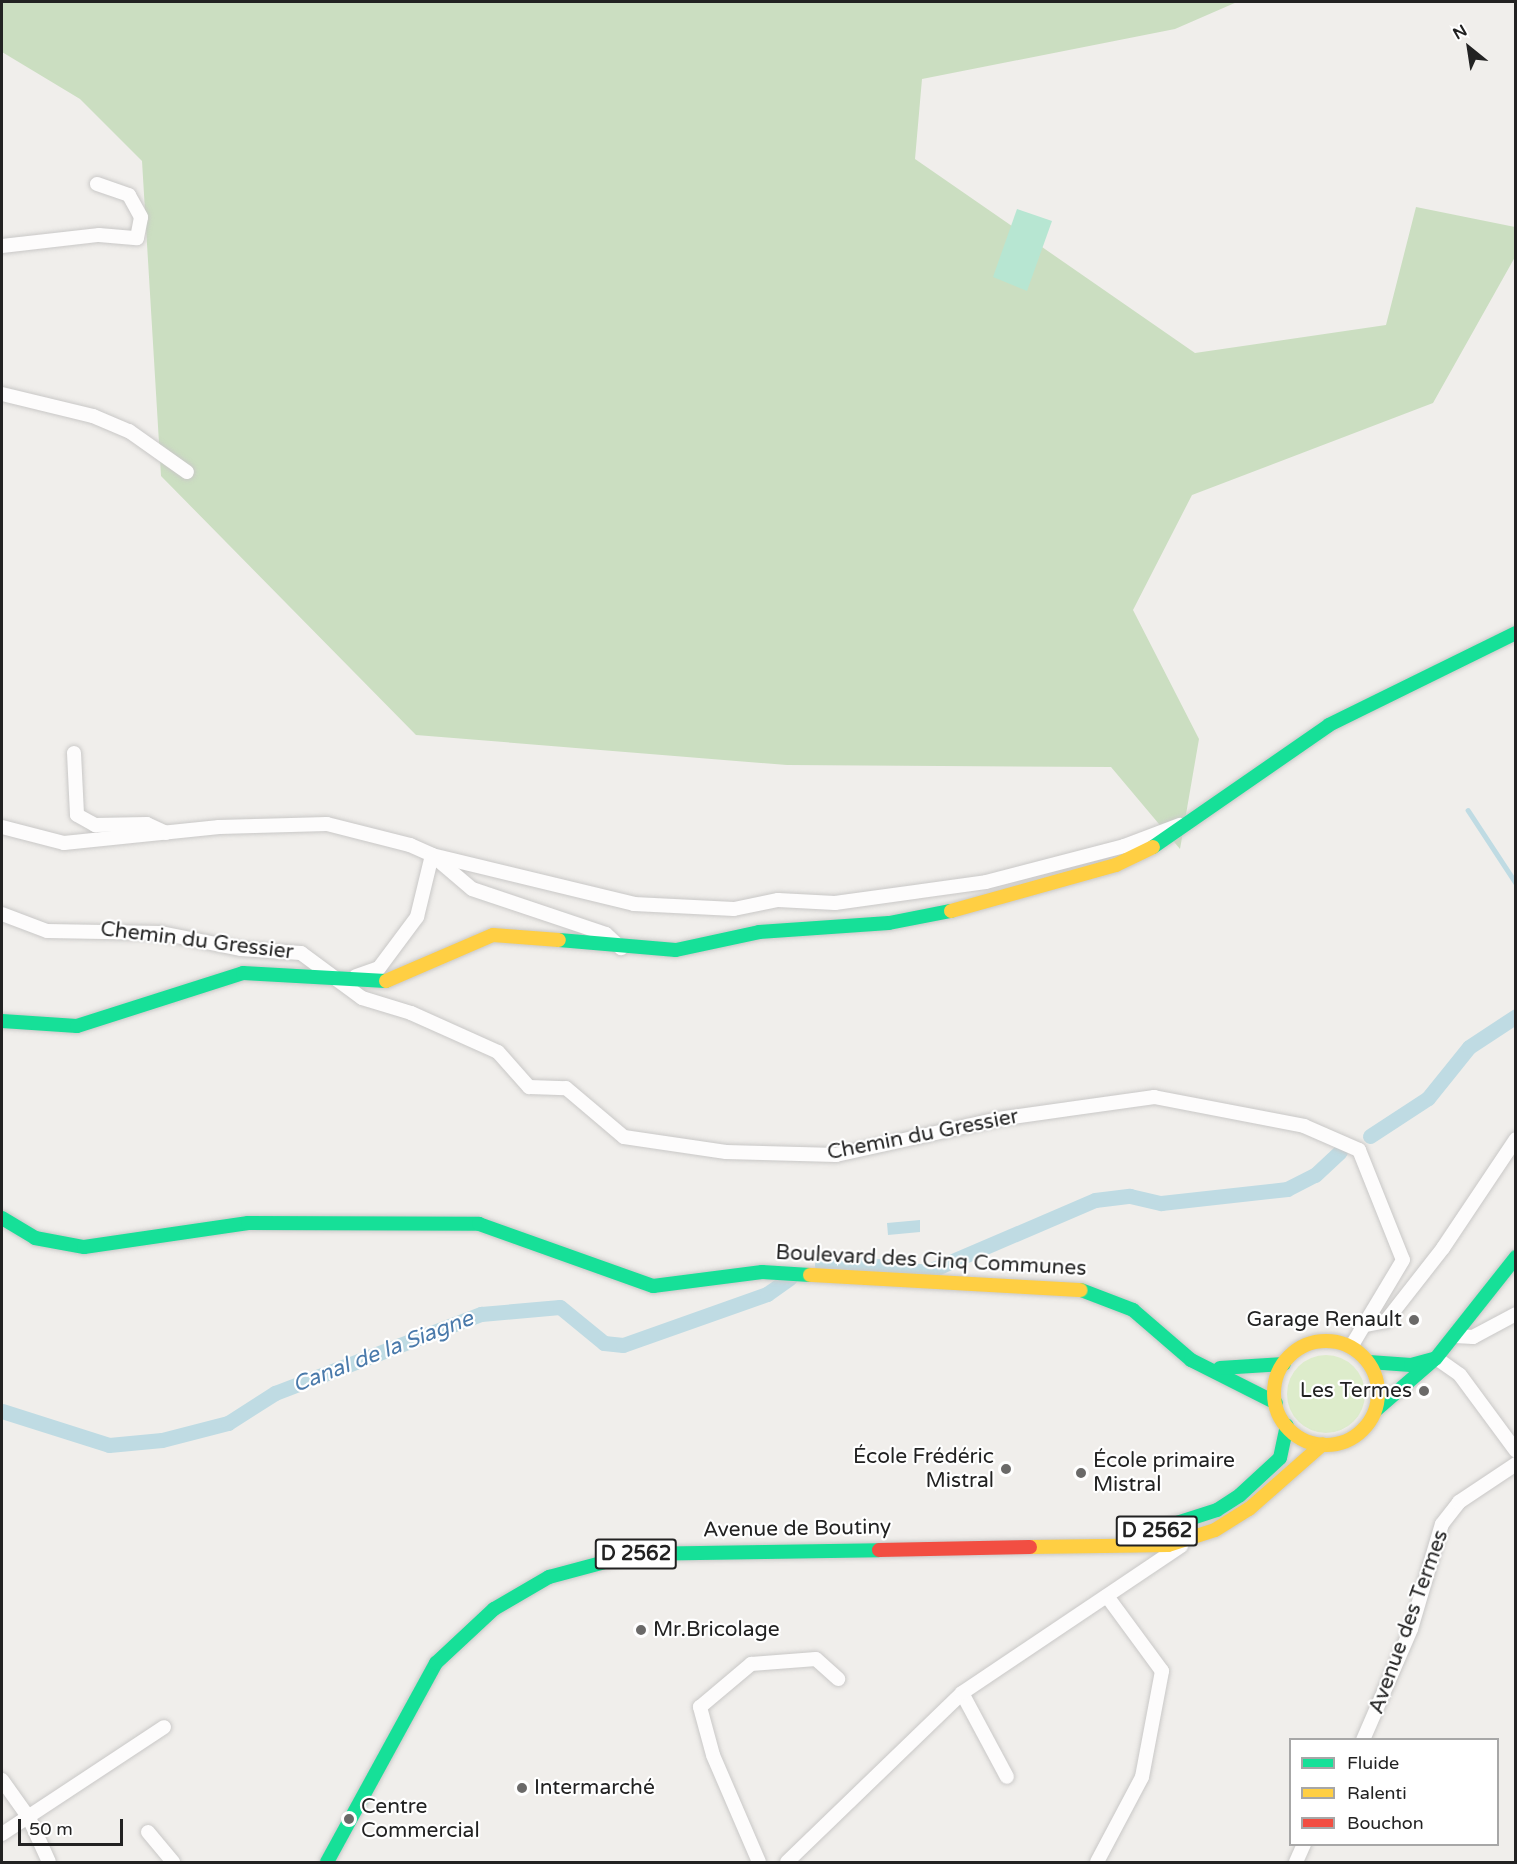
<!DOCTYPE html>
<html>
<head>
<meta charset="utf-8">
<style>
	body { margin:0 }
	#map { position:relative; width:1517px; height:1864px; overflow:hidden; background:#f0eeeb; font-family:"Varela Round",sans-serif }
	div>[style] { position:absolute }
	.grass>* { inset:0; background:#ddeccb }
	.round { border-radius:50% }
	.forest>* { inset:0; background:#cbdec1 }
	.pitch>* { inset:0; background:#b7e6d2 }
	.water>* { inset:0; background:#bfdbe3 }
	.stream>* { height:4.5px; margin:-2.25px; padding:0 2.25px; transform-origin:2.25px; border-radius:2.25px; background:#bfdbe3 }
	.canal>* { height:15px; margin:-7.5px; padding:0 7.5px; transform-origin:7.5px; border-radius:7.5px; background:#bfdbe3 }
	.roads { filter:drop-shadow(0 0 2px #c9c8c7) drop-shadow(0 0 2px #c9c8c7) }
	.street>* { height:14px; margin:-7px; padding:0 7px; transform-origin:7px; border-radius:7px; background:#fdfcfc }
	.fast>* { height:14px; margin:-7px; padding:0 7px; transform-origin:7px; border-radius:7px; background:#16e098 }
	.slow>* { height:14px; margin:-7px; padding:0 7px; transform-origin:7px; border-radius:7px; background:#ffcf43 }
	.slow>.ring { margin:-7px; padding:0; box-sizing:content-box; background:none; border:14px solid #ffcf43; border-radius:50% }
	.jam>* { height:14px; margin:-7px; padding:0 7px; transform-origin:7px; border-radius:7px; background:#f24e42 }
	.dots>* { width:16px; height:16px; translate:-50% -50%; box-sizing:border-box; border:3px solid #fff; border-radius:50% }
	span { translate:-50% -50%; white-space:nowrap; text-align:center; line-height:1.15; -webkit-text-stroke:4.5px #fff; paint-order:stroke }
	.shield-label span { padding:2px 4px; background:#fff; border:2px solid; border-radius:4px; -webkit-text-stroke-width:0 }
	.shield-label { font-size:20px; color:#222; font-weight:700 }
	.street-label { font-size:21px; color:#222 }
	.poi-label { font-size:21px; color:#222 }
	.right { translate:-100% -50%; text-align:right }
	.left { translate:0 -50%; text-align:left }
	.water-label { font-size:22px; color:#4a7aab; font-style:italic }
	.frame { position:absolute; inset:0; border:3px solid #222; pointer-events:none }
	.legend { position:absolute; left:1289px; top:1738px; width:210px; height:108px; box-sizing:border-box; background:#fff; border:2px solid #a7a7a7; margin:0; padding:8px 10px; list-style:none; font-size:18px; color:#222 }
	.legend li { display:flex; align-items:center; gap:12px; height:30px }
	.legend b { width:30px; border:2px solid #a7a7a7 }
	.north { position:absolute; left:1439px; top:18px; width:60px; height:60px; -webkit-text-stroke:4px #fff; paint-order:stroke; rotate:330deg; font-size:16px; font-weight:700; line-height:24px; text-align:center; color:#222 }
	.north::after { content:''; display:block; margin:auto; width:21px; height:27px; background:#222; clip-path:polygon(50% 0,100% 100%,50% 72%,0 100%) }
	.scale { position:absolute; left:18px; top:1819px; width:105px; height:27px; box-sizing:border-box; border:3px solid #222; border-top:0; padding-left:8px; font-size:18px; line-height:21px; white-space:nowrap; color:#222; -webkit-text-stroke:4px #fff; paint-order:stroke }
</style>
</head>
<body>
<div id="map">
	<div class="grass">
		<div class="round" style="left:1287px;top:1355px;width:78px;height:78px"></div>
	</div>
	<div class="forest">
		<div style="clip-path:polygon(2px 2px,1237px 2px,1175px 29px,922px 79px,915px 159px,1195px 353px,1386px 325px,1416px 207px,1515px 227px,1515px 257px,1433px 403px,1192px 495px,1133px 610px,1199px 739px,1180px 849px,1111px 767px,787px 765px,416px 735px,161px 476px,142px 161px,80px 99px,2px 52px)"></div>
	</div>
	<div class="pitch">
		<div style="clip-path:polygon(1017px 209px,1052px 221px,1027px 291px,993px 277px)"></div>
	</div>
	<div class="water">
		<div style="clip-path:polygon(920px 1220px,920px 1232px,888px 1235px,887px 1223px)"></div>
	</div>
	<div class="stream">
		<div style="left:1468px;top:810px;width:87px;rotate:56.7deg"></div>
	</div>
	<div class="canal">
		<div style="left:1370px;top:1136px;width:69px;rotate:-33.2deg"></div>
		<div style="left:1428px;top:1098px;width:65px;rotate:-51.2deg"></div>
		<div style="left:1469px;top:1047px;width:56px;rotate:-33.4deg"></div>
		<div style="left:822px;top:1265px;width:14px;rotate:-17deg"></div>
		<div style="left:835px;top:1261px;width:93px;rotate:6.8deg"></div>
		<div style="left:927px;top:1272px;width:183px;rotate:-23.2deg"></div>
		<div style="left:1095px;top:1200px;width:35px;rotate:-7deg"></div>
		<div style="left:1130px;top:1196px;width:32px;rotate:13deg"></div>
		<div style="left:1161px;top:1203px;width:127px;rotate:-6.3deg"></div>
		<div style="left:1287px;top:1189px;width:31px;rotate:-27deg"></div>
		<div style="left:1315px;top:1175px;width:34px;rotate:-43deg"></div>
		<div style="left:2px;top:1411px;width:112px;rotate:17.6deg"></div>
		<div style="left:109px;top:1445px;width:53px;rotate:-5.4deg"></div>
		<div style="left:162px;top:1440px;width:68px;rotate:-14.4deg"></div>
		<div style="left:228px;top:1423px;width:56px;rotate:-32.6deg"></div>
		<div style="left:275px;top:1393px;width:221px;rotate:-21deg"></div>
		<div style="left:481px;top:1314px;width:79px;rotate:-5.1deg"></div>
		<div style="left:560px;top:1307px;width:57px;rotate:39.3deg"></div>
		<div style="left:604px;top:1343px;width:19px;rotate:6deg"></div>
		<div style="left:623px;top:1345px;width:153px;rotate:-19.5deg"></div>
		<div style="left:767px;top:1294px;width:28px;rotate:-35deg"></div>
	</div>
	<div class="roads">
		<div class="street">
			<div style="left:2px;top:246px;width:98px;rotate:-6.5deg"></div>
			<div style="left:99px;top:235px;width:38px;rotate:5deg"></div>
			<div style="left:137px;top:238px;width:21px;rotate:-79deg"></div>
			<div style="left:141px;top:217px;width:25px;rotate:-119deg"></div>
			<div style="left:129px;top:195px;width:34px;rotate:-161deg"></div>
			<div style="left:2px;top:394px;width:94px;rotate:13.6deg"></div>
			<div style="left:93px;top:416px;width:39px;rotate:23deg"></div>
			<div style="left:129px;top:431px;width:71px;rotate:35.3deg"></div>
			<div style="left:74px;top:753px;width:62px;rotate:87.2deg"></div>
			<div style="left:77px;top:815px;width:21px;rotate:29deg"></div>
			<div style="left:95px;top:825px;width:52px;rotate:-1.1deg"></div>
			<div style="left:147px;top:824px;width:21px;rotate:25deg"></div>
			<div style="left:2px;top:827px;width:64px;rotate:14.5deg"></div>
			<div style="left:64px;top:843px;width:156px;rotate:-5.9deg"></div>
			<div style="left:219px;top:827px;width:108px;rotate:-1.6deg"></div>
			<div style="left:327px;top:824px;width:86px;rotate:14.2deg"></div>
			<div style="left:410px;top:845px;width:24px;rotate:24deg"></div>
			<div style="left:432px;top:855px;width:52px;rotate:40.4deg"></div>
			<div style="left:472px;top:889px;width:141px;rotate:18.6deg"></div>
			<div style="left:606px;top:934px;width:21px;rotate:43deg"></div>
			<div style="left:2px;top:914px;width:48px;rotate:20.7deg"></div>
			<div style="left:47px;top:931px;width:114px;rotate:1deg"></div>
			<div style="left:161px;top:933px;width:82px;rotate:11.3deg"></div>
			<div style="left:241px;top:949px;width:60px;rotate:3.8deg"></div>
			<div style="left:301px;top:953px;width:76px;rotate:36.4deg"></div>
			<div style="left:362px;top:998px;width:51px;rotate:17deg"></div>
			<div style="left:411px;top:1013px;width:95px;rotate:24.1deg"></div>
			<div style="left:498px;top:1052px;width:47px;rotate:48.5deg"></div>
			<div style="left:529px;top:1087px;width:37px;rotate:2deg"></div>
			<div style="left:566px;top:1088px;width:76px;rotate:40.2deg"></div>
			<div style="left:624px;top:1137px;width:103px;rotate:8.4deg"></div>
			<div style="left:726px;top:1152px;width:110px;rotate:1.6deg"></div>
			<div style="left:836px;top:1155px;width:166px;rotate:-12.5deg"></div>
			<div style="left:998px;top:1119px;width:158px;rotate:-8deg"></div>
			<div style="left:1154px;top:1097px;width:153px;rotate:10.9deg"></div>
			<div style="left:1304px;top:1126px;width:60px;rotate:23.6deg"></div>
			<div style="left:1359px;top:1150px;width:118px;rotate:68.2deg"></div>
			<div style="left:1403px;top:1260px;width:101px;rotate:120.9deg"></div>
			<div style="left:356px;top:976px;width:24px;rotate:-19deg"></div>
			<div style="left:379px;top:968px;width:64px;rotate:-53.3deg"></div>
			<div style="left:417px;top:917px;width:64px;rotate:-76.4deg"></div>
			<div style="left:432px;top:855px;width:208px;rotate:13.6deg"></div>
			<div style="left:634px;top:904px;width:100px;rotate:2.9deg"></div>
			<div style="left:734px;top:909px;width:45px;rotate:-11.6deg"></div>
			<div style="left:778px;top:900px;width:57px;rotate:3deg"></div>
			<div style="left:835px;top:903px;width:152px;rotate:-7.9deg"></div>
			<div style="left:986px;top:882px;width:143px;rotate:-14.6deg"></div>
			<div style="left:1124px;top:846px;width:60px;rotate:-20.6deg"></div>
			<div style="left:1361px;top:1326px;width:25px;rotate:-11deg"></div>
			<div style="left:1386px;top:1321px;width:93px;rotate:-52deg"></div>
			<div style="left:1443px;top:1248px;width:131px;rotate:-56.2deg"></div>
			<div style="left:1455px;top:1336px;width:18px;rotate:3deg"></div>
			<div style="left:1473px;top:1337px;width:49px;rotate:-28.1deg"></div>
			<div style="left:1436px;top:1358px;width:29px;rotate:35deg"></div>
			<div style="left:1460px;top:1375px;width:94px;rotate:53.6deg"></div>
			<div style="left:962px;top:1693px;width:95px;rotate:61.8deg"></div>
			<div style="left:1363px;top:1740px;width:121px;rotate:-66.6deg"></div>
			<div style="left:1411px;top:1629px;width:109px;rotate:-73.6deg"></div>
			<div style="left:1442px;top:1524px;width:28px;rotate:-52deg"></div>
			<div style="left:1459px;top:1502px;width:69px;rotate:-33.7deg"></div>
			<div style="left:2px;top:1780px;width:47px;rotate:54.6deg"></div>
			<div style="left:29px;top:1818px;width:48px;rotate:65.6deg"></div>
			<div style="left:148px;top:1832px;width:39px;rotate:50deg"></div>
			<div style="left:2px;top:1834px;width:194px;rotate:-33.4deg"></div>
			<div style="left:759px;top:1862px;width:116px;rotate:-113.3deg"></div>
			<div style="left:713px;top:1755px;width:50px;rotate:-105.2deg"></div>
			<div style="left:700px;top:1707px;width:67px;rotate:-40.1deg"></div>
			<div style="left:751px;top:1664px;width:65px;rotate:-4.4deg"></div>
			<div style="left:816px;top:1659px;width:30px;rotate:42deg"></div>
			<div style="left:787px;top:1862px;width:243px;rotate:-44deg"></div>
			<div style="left:962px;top:1693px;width:264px;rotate:-33.9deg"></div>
			<div style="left:1097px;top:1862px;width:96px;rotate:-62.1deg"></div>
			<div style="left:1142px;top:1777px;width:108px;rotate:-79.3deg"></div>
			<div style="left:1162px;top:1671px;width:93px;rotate:-126.3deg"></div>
			<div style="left:1296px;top:1862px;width:20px;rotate:-66deg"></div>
		</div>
		<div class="fast">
			<div style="left:1153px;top:847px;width:214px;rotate:-34.7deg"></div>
			<div style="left:1329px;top:725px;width:208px;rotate:-26.2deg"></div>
			<div style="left:559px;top:940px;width:117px;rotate:4.9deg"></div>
			<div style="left:676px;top:950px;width:85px;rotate:-12.2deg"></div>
			<div style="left:759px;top:932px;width:130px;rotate:-4deg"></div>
			<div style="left:889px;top:923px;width:63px;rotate:-11deg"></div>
			<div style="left:2px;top:1021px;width:75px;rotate:3.8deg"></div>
			<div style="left:77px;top:1026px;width:174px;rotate:-17.7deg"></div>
			<div style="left:243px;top:973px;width:143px;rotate:3.2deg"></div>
			<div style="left:2px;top:1218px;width:39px;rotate:31deg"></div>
			<div style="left:35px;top:1238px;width:50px;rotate:10.4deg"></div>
			<div style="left:84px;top:1247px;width:166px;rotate:-8.3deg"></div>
			<div style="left:248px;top:1223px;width:231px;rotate:0.2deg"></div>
			<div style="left:479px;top:1224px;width:185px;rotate:19.6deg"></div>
			<div style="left:653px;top:1286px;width:110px;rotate:-7.3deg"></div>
			<div style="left:762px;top:1272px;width:48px;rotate:3.6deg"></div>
			<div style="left:1081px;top:1290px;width:56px;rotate:21deg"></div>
			<div style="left:1133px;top:1310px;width:77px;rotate:40.8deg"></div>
			<div style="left:1191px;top:1360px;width:95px;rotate:26.8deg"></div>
			<div style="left:1369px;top:1362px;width:42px;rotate:4.1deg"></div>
			<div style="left:1411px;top:1365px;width:23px;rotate:-15deg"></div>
			<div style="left:1220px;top:1368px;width:64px;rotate:-3.6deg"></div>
			<div style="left:1376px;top:1410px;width:79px;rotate:-40.9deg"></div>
			<div style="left:1436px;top:1358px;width:129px;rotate:-51.6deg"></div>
			<div style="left:1130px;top:1538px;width:91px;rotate:-17.8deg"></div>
			<div style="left:1217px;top:1510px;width:27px;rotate:-33deg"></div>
			<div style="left:1240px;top:1495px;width:54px;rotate:-42.8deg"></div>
			<div style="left:1280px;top:1458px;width:33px;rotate:-78deg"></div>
			<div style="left:327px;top:1862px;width:227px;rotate:-61.3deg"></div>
			<div style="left:436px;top:1663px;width:79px;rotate:-43deg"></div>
			<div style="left:494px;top:1609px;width:64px;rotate:-30.2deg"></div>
			<div style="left:549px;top:1577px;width:89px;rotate:-15deg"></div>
			<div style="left:635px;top:1554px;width:244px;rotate:-0.9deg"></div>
		</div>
		<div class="slow">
			<div style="left:951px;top:911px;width:171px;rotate:-15.6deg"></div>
			<div style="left:1116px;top:865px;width:41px;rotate:-25.9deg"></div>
			<div style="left:386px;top:981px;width:116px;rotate:-23.3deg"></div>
			<div style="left:493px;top:935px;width:66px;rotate:4.3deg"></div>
			<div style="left:810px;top:1275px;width:271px;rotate:3.2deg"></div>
			<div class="ring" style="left:1274px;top:1341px;width:90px;height:90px"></div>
			<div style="left:1030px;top:1547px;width:138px;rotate:-0.8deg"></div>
			<div style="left:1168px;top:1545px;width:49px;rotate:-17.7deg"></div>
			<div style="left:1215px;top:1530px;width:40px;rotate:-32deg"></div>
			<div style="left:1249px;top:1509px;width:98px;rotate:-41.3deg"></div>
		</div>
		<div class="jam">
			<div style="left:879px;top:1550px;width:151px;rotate:-1.1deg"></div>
		</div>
	</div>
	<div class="dots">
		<div style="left:1414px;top:1320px;background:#6a6968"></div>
		<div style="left:1424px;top:1391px;background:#6a6968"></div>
		<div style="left:1006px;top:1469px;background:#6a6968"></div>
		<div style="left:1081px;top:1473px;background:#6a6968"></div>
		<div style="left:641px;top:1630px;background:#6a6968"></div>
		<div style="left:522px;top:1788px;background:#6a6968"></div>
		<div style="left:349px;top:1819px;background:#6a6968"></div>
	</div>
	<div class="shield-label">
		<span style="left:1157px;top:1531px">D 2562</span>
		<span style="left:636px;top:1554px">D 2562</span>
	</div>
	<div class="street-label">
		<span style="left:197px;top:941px;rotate:7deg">Chemin du Gressier</span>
		<span style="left:923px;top:1135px;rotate:-11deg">Chemin du Gressier</span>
		<span style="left:931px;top:1261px;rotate:3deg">Boulevard des Cinq Communes</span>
		<span style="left:797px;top:1529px;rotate:-1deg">Avenue de Boutiny</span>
		<span style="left:1409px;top:1622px;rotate:-70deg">Avenue des Termes</span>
	</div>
	<div class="poi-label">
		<span class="right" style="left:1402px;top:1320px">Garage Renault</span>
		<span class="right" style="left:1412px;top:1391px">Les Termes</span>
		<span class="right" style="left:994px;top:1469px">École Frédéric<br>Mistral</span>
		<span class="left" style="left:1093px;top:1473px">École primaire<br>Mistral</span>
		<span class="left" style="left:653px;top:1630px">Mr.Bricolage</span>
		<span class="left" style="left:534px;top:1788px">Intermarché</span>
		<span class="left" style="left:361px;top:1819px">Centre<br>Commercial</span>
	</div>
	<div class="water-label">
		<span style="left:383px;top:1352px;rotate:-21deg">Canal de la Siagne</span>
	</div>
	<div class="frame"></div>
	<ul class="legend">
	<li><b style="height:8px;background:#16e098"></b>Fluide</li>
	<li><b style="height:8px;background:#ffcf43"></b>Ralenti</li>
	<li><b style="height:8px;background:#f24e42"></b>Bouchon</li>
	</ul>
	<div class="north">N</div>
	<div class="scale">50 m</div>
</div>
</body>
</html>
